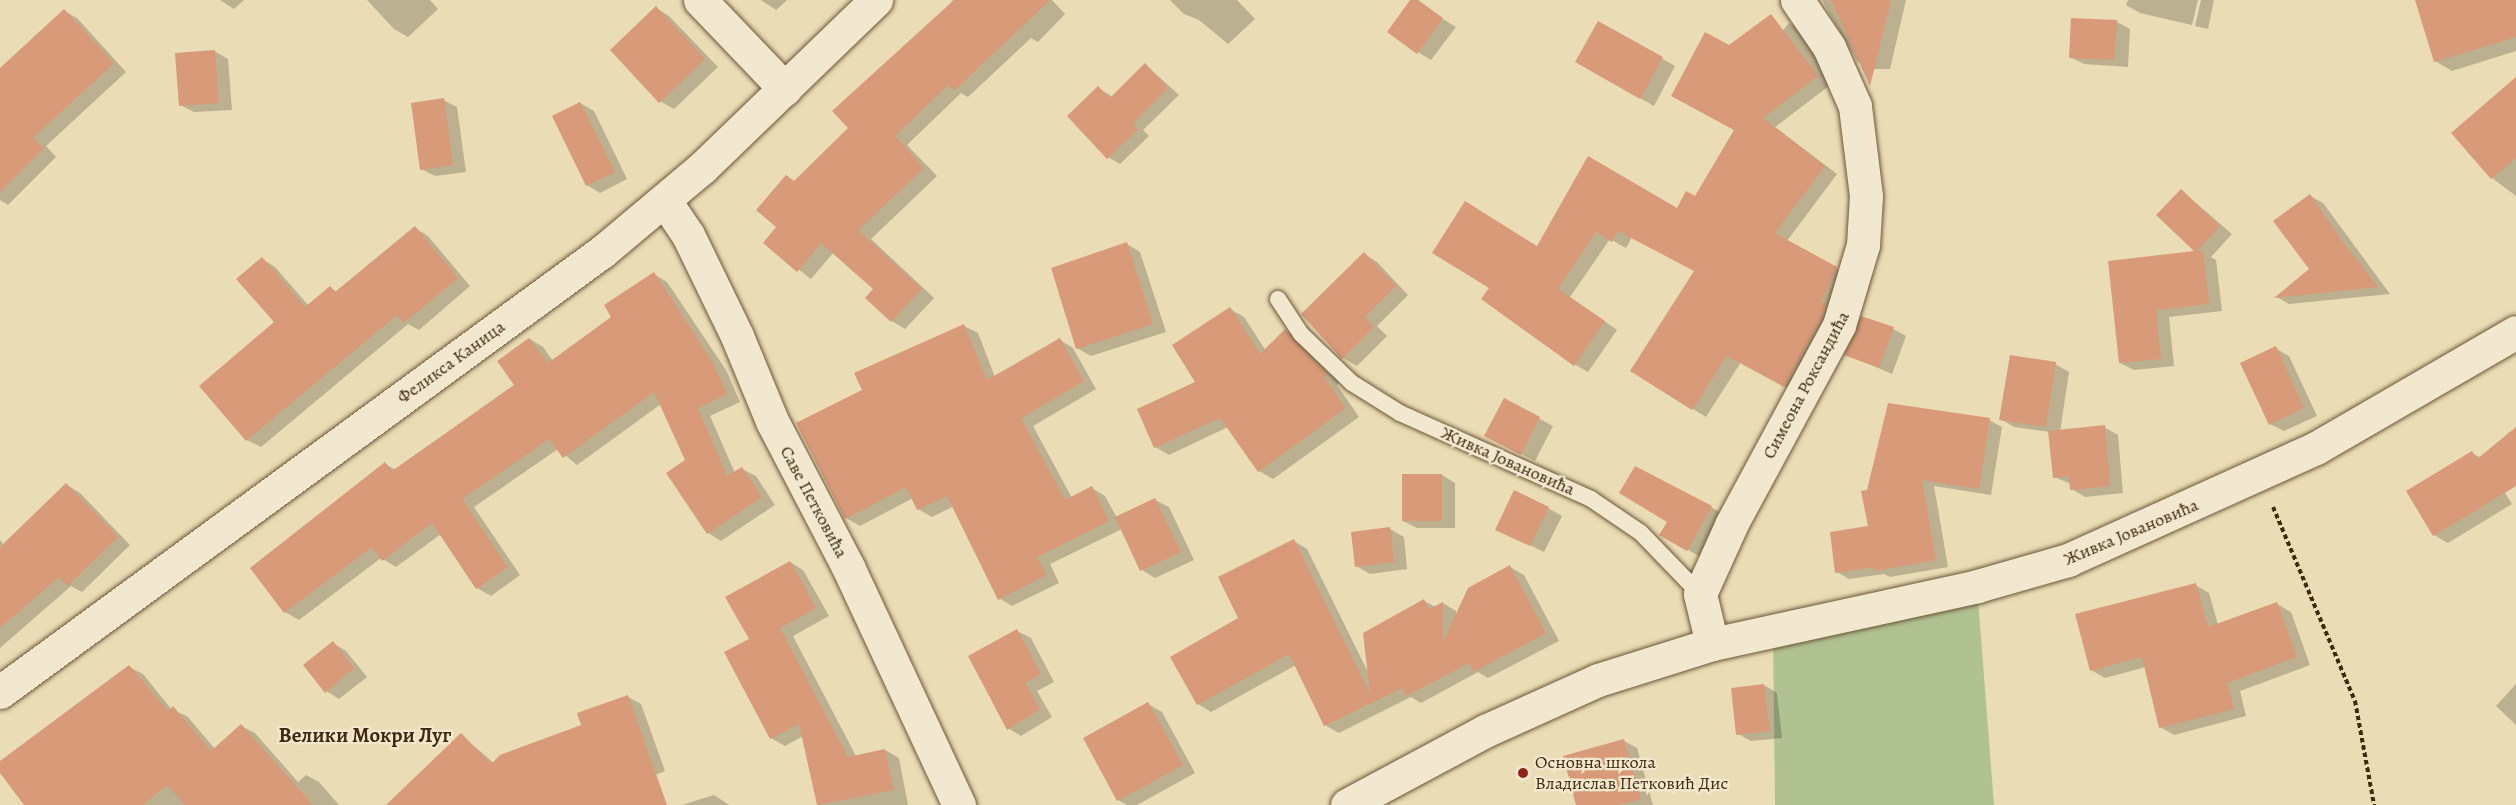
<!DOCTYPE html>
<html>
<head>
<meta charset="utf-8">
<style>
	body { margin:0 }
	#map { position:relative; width:2516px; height:805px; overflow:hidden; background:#eadcb5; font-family:Alegreya,serif }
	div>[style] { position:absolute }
	.green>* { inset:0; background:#b1c292 }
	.shadow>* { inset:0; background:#0003 }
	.building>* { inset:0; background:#d99a79 }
	.path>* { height:4px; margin-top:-2px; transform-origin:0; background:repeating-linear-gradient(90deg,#41290f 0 4.5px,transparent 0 7.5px) }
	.roads { filter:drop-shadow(0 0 2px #6b5638) drop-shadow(0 0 2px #6b5638) }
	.lane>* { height:16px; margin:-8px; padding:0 8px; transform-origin:8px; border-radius:8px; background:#f1e8cf }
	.street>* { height:33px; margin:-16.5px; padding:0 16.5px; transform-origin:16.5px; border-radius:16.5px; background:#f1e8cf }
	.dots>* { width:16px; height:16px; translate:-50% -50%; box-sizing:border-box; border:3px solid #f1e8cf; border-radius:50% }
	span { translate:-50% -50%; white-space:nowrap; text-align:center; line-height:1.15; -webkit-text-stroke:4.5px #f1e8cf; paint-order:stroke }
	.street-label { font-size:18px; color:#41290f }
	.poi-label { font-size:18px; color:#41290f }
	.left { translate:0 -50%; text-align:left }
	.quarter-label { font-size:21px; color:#41290f; font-weight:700 }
</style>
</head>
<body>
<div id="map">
	<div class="green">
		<div style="clip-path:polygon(1977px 586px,1994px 805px,1775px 805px,1773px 629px)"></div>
	</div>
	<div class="shadow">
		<div style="clip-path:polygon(220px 0,244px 0,234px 9px)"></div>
		<div style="clip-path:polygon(367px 0,430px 0,438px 9px,408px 37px,394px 29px)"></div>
		<div style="clip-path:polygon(761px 0,787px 0,776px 10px)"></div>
		<div style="clip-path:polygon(953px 0,1052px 0,1065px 14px,1038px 42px,1031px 38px,968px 97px,961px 93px,907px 145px,937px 176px,871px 239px,934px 298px,905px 329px,892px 321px,875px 289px,834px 252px,811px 279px,765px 243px,778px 227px,795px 182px,850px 128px)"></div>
		<div style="clip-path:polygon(1170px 0,1237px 0,1255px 19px,1228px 44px,1199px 20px,1184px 14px)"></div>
		<div style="clip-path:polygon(1412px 0,1456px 27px,1431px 60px,1418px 52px)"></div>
		<div style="clip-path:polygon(1822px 0,1906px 0,1890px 69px,1871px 69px,1857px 61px)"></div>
		<div style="clip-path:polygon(2128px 0,2198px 0,2192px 25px,2140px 13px,2126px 5px)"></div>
		<div style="clip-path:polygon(2201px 0,2214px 0,2208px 29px,2195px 26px)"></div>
		<div style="clip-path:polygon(2417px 0,2516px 0,2516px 51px,2452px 71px,2435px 61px)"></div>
		<div style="clip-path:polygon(656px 8px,669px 16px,718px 67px,674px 109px,660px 101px)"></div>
		<div style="clip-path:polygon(64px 11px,77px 18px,126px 72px,46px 146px,56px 157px,8px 205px,0 200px,0 71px)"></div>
		<div style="clip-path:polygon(2117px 22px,2130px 29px,2128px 67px,2084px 64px,2070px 57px)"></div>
		<div style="clip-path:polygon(1598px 23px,1675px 66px,1654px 106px,1577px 62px)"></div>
		<div style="clip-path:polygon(1789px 23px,1802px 31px,1833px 83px,1775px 127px,1837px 174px,1787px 241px,1849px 276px,1798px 394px,1741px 362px,1706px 417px,1693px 409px,1696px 271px,1632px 237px,1626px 248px,1610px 239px,1570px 297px,1617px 330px,1588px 372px,1574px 364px,1538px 248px,1589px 159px,1677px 210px,1696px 198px,1736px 130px,1711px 116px)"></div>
		<div style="clip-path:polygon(214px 51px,228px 59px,232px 110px,194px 112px,180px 105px)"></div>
		<div style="clip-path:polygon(1146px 65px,1179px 95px,1143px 130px,1149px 136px,1120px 164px,1108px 157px,1098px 88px,1113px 97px)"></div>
		<div style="clip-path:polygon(2516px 79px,2516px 196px,2492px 178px)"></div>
		<div style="clip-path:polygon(443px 100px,457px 107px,466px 172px,435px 176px,421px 169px)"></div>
		<div style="clip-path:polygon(580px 103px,594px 111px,627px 179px,600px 193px,587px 185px)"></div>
		<div style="clip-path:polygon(2182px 191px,2232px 234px,2211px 257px,2216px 260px,2222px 311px,2169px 317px,2174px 366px,2134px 370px,2120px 363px,2110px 262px,2197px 252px)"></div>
		<div style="clip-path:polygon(2310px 196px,2323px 203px,2390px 294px,2289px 304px,2277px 297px,2311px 270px)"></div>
		<div style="clip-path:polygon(415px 228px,428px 236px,470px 286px,419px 330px,408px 324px,261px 447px,247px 440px,276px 322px,262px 259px,275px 267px,309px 306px,331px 288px,337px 292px)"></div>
		<div style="clip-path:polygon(1127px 244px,1140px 252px,1166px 332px,1091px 356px,1077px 348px)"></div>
		<div style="clip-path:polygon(1364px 254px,1377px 262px,1408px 295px,1377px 326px,1387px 336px,1357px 366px,1343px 358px,1303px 314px)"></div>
		<div style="clip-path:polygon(654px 274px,667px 282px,726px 370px,740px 402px,710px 416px,735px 473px,742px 469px,756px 476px,775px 505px,721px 541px,708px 533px,686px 461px,661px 404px,577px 465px,558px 449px,474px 507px,520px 575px,491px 596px,477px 588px,441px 534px,396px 567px,381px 558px,299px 620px,285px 612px,252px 568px,385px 464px,396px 470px,516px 385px,530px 339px,543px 347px,553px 361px,613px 317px)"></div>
		<div style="clip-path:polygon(1230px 309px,1244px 317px,1266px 351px,1286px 331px,1299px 339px,1340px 382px,1337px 385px,1359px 417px,1273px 479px,1259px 471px,1228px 427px,1169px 455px,1155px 447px,1197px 383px)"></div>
		<div style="clip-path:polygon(964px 326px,978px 333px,995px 377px,1060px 340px,1073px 348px,1096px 389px,1033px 426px,1072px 498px,1092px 488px,1105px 496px,1117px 518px,1155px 500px,1169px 507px,1194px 560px,1155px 578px,1142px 570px,1122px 529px,1050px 564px,1059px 583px,1012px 606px,999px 598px,954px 506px,932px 517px,918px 509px,913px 498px,860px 526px,846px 518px,864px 391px)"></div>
		<div style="clip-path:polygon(1893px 329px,1906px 336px,1892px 374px,1846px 354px)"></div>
		<div style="clip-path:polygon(2275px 348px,2289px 356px,2317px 416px,2284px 431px,2270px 424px)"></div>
		<div style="clip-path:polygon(2055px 364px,2069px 372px,2060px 432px,2104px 427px,2118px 435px,2123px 493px,2085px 497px,2072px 489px,2071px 484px,2054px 477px,2049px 432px,2014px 427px,2001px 419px)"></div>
		<div style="clip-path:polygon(1504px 400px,1553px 426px,1535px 461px,1500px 443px)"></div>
		<div style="clip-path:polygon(1989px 420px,2002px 427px,1991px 495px,1934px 486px,1948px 567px,1890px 577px,1884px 574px,1849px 579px,1837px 572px,1870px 527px,1868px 491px)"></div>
		<div style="clip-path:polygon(2472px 453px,2485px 460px,2512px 504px,2448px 543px,2434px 535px)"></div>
		<div style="clip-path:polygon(1442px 475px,1455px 483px,1455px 528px,1417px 528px,1403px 521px)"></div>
		<div style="clip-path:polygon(67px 485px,80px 493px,130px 545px,82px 592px,71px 586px,0 648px,0 540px,4px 545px)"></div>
		<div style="clip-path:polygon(1711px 507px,1724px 515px,1701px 557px,1661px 535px)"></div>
		<div style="clip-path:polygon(1548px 508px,1562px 516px,1544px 552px,1497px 529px)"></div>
		<div style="clip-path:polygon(1390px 529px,1404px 537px,1407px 569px,1370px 574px,1356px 566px)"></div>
		<div style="clip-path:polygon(1294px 541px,1307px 549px,1369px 674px,1424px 601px,1435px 607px,1443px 603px,1456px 611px,1456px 618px,1510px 567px,1524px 575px,1559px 641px,1488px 678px,1478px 672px,1421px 703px,1411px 697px,1339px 733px,1325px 725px,1296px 665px,1211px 712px,1198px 704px,1240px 619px)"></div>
		<div style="clip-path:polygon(790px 562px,803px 570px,829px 616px,793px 636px,856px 756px,885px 750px,899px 758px,908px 805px,818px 805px,803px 736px,785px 746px,771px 738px,751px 639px)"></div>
		<div style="clip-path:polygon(2195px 585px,2209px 593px,2218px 625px,2277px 604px,2291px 612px,2310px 665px,2240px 691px,2246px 716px,2174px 735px,2160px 727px,2146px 667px,2105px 678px,2091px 670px)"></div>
		<div style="clip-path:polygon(1017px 631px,1031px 638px,1054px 682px,1037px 691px,1052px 717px,1021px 736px,1008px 728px)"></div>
		<div style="clip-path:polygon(333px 643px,346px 651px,367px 677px,339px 699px,326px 691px)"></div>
		<div style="clip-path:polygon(129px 667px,143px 674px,172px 710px,187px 716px,215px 749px,241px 726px,255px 733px,298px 782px,306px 775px,319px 782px,339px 805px,25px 805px,0 770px,0 762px)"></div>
		<div style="clip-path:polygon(2516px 684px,2516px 725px,2496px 706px)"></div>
		<div style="clip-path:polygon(1764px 685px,1777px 693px,1782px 738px,1751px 741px,1738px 734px)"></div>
		<div style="clip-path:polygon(628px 697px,641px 704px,665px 771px,580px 805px,388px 805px,461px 735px,494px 763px,583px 726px)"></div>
		<div style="clip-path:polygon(1148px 704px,1162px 712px,1195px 773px,1137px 805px,1127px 805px,1118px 800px)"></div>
		<div style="clip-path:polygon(1624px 741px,1637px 748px,1653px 805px,1578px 805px)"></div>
		<div style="clip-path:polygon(714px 795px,729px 805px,682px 805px)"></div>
	</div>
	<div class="building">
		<div style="clip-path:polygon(954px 0,1050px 0,954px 91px,948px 85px,895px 136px,924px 168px,858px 230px,922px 289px,891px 322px,865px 298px,873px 289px,821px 243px,797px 272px,763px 243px,776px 227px,756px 210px,786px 175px,794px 181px,848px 128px,832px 111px)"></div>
		<div style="clip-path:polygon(1410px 0,1418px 0,1443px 18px,1417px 54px,1387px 32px)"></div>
		<div style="clip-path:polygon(1831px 0,1891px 0,1870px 86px)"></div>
		<div style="clip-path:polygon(2415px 0,2516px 0,2516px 37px,2434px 62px)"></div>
		<div style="clip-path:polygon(656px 6px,705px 59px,659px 103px,610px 50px)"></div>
		<div style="clip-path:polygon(64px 9px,114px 63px,33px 138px,44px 148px,0 192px,0 68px)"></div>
		<div style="clip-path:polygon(1771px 14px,1818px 76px,1763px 118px,1825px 166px,1775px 233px,1837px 267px,1821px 302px,1826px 303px,1822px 318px,1784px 387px,1727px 356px,1692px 410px,1630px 371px,1694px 271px,1618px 231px,1612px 242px,1596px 232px,1558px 289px,1605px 321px,1574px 366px,1481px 299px,1489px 288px,1432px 253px,1465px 201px,1537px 246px,1588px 156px,1677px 208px,1686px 191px,1695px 196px,1734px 130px,1671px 96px,1705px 32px,1729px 45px)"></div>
		<div style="clip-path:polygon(2071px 18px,2117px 20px,2114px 60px,2069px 58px)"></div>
		<div style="clip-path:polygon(1598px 21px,1663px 57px,1640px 99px,1575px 62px)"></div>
		<div style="clip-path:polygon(215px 50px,219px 103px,179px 106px,175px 53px)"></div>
		<div style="clip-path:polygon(1145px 63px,1168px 88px,1133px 123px,1138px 129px,1107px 159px,1067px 116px,1098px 86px,1110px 98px)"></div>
		<div style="clip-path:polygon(2516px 77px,2516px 158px,2491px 179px,2451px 133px)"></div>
		<div style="clip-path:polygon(444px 98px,453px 165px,420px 170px,411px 103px)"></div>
		<div style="clip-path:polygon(580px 102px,615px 172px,586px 186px,552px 116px)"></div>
		<div style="clip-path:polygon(2181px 189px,2220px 226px,2197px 251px,2203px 250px,2209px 304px,2156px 310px,2161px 359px,2119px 363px,2108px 261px,2194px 251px,2156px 215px)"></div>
		<div style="clip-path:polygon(2310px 194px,2342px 241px,2378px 287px,2274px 298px,2309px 269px,2273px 221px)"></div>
		<div style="clip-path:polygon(415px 226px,458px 278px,404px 323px,397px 315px,246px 441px,199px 386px,274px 322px,236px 279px,262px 257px,305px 307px,330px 286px,335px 292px)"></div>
		<div style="clip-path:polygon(1127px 242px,1153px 324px,1076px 349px,1051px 268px)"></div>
		<div style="clip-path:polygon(1364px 252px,1396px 286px,1365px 317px,1374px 327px,1342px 359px,1301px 314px)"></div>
		<div style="clip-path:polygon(654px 272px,712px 361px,727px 394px,698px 408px,727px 476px,742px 467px,762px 497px,707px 534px,666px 473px,685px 460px,654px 392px,563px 458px,549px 439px,462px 499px,508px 567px,476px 589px,432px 523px,382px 561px,372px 547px,284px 613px,250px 568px,385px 462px,392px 471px,514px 385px,497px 361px,529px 338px,548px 363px,611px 317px,604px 305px)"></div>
		<div style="clip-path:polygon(1230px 307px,1260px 354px,1285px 329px,1327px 374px,1324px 377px,1346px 408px,1258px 472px,1220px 418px,1154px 448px,1137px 409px,1195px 382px,1172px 345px)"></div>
		<div style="clip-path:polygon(1861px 316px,1894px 327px,1879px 368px,1844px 355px)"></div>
		<div style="clip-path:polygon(964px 324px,987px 380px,1060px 338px,1084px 381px,1021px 418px,1065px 500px,1092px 486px,1109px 521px,1037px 557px,1046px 575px,998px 600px,947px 496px,917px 510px,906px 487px,845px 519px,796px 423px,862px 390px,854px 373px)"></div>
		<div style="clip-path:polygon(2276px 346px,2304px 408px,2269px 425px,2240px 363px)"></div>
		<div style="clip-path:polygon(2010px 355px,2056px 362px,2046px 427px,1999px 420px)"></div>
		<div style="clip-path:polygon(1504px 398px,1540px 417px,1521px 455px,1484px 436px)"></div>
		<div style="clip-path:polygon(1888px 403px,1990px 418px,1979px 489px,1922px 480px,1936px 560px,1876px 571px,1875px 567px,1835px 573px,1830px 532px,1868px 526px,1861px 491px,1867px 490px)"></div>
		<div style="clip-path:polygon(2105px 425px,2110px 486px,2070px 490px,2069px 476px,2053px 478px,2048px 431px)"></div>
		<div style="clip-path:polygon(2516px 427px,2516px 486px,2433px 536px,2406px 491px,2472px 451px,2477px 459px)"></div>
		<div style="clip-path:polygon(1635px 466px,1712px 506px,1687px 551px,1659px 535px,1667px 522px,1619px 493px)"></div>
		<div style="clip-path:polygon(1402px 474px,1442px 474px,1442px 521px,1402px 521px)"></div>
		<div style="clip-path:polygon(66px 483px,118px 537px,68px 586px,59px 577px,0 628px,0 547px)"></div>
		<div style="clip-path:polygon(1514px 490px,1549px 507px,1530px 546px,1495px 530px)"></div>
		<div style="clip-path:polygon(1155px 498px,1181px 552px,1140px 571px,1115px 517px)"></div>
		<div style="clip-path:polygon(1390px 527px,1394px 562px,1355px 567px,1351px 532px)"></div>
		<div style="clip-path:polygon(1294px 539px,1370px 694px,1363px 633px,1424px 599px,1429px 609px,1443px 602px,1443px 642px,1468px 588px,1510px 565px,1546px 633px,1474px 672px,1469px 663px,1406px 696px,1402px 688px,1324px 726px,1289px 654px,1197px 705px,1170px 657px,1238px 618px,1218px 577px)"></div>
		<div style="clip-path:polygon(790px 561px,816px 608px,780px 628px,848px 757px,885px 749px,894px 790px,817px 805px,799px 724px,770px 739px,724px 652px,749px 639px,725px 597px)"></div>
		<div style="clip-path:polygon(2196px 583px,2208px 627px,2277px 602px,2297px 657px,2227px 683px,2234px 709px,2159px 728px,2142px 657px,2090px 671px,2075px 614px)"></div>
		<div style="clip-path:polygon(1017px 629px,1041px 674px,1025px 683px,1040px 709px,1007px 730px,968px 656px)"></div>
		<div style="clip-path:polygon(333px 641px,354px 668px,325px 693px,303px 665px)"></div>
		<div style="clip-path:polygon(129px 665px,168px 711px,173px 706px,211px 751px,241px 724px,313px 805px,185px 805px,167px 785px,143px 805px,24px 805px,0 773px,0 761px)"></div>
		<div style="clip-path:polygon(1764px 684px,1770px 731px,1736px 735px,1731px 688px)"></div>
		<div style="clip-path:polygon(628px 695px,667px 805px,386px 805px,461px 733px,491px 764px,500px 755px,581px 725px,577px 713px)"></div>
		<div style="clip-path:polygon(1148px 702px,1183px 765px,1117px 801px,1083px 738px)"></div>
		<div style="clip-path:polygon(1624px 739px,1641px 799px,1619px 805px,1576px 805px,1563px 756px)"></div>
	</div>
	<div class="path">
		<div style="left:2273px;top:507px;width:211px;rotate:67.1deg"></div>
		<div style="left:2355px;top:701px;width:106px;rotate:79.6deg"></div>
	</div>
	<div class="roads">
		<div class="lane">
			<div style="left:1278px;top:299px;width:42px;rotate:56.7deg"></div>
			<div style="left:1301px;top:334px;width:71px;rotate:43.9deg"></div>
			<div style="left:1352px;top:383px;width:57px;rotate:32deg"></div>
			<div style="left:1400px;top:413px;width:209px;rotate:24.2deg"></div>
			<div style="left:1591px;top:499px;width:60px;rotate:34.2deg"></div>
			<div style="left:1641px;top:533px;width:85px;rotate:46deg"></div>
		</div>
		<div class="street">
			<div style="left:700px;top:0;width:123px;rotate:46.3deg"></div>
			<div style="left:665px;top:201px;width:41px;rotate:55.9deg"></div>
			<div style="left:688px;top:235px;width:112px;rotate:64.1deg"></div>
			<div style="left:737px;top:336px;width:92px;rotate:67.6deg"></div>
			<div style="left:772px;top:421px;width:165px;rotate:62.5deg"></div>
			<div style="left:848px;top:567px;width:263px;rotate:65deg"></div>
			<div style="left:1712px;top:644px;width:51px;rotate:-103.5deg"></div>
			<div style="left:1700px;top:594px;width:78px;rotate:-65.7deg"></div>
			<div style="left:1732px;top:523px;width:225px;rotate:-61.6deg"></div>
			<div style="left:1839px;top:325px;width:84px;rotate:-73.3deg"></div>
			<div style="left:1863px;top:245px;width:49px;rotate:-86.5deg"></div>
			<div style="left:1866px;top:196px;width:91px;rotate:-97deg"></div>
			<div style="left:1855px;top:106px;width:64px;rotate:-113.8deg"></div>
			<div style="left:1829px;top:47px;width:57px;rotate:-124.2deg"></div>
			<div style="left:0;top:692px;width:747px;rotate:-36.18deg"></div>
			<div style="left:603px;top:251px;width:129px;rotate:-40deg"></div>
			<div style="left:702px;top:168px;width:242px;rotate:-44deg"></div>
			<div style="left:1347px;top:805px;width:157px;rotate:-28.2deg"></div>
			<div style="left:1485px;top:731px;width:124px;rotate:-24.3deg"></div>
			<div style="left:1598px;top:680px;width:120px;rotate:-17.5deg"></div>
			<div style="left:1712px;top:644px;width:271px;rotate:-12.3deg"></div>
			<div style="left:1977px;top:586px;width:95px;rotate:-15.9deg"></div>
			<div style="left:2068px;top:560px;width:272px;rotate:-24.3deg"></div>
			<div style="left:2316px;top:448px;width:231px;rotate:-30.1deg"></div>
		</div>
	</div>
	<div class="dots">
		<div style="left:1523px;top:773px;background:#8f2418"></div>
	</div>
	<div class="street-label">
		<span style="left:451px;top:362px;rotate:-36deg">Феликса Каница</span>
		<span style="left:1806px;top:385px;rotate:-62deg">Симеона Роксандића</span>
		<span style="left:1508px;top:461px;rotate:24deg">Живка Јовановића</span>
		<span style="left:814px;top:502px;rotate:62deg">Саве Петковића</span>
		<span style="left:2131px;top:532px;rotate:-23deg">Живка Јовановића</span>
	</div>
	<div class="poi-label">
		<span class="left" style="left:1535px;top:773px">Основна школа<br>Владислав Петковић Дис</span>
	</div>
	<div class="quarter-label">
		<span style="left:365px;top:735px">Велики Мокри Луг</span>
	</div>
</div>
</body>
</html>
